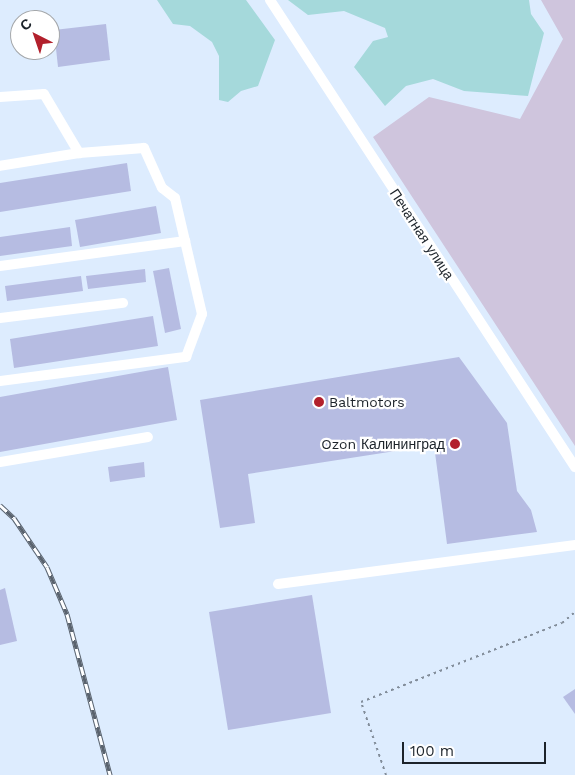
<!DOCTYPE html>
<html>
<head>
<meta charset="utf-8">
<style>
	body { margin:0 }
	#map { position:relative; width:575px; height:775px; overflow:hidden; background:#ddecfe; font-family:"Work Sans",sans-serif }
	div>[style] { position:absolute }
	.green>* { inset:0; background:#cfc5dd }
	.water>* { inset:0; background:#a5d9db }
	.building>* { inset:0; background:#b6bce2 }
	.path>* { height:2px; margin-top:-1px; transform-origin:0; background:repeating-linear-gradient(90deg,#828d9a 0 2.5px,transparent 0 6.5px) }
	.minor>* { height:10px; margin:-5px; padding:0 5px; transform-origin:5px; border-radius:5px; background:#fff }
	.rail>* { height:5px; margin-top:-2.5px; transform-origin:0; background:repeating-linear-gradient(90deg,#fff 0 9px,#5a636e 0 18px); box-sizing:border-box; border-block:1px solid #5a636e }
	.dots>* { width:14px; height:14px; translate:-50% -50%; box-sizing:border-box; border:2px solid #fff; border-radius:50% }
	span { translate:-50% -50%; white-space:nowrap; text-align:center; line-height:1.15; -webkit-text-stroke:4.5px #fff; paint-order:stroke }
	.street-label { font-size:14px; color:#1c232a }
	.poi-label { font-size:14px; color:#1c232a }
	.left { translate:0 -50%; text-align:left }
	.right { translate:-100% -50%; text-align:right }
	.north { position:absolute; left:10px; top:10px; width:50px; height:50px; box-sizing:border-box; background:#fff; border:1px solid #a4a7aa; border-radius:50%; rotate:319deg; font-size:14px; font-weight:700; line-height:20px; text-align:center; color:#1c232a }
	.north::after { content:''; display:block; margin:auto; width:18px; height:22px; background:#b2202c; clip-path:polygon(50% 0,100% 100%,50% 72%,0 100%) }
	.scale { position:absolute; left:402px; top:742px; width:144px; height:22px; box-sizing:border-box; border:2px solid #1c232a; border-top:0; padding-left:6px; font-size:15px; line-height:18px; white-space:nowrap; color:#1c232a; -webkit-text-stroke:4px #fff; paint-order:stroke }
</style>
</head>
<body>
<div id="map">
	<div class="green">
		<div style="clip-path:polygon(541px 0,575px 0,575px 446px,373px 137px,429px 97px,520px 119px,563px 39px)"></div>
	</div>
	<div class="water">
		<div style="clip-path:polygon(157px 0,246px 0,275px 40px,258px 86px,241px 91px,228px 102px,219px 100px,219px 56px,212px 42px,190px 26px,173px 24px)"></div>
		<div style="clip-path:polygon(288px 0,529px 0,531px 14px,544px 33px,528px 96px,464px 91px,433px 79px,406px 86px,385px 106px,354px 67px,373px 41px,388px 37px,385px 28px,344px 11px,308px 15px)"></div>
	</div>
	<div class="building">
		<div style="clip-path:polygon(106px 24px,110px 60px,58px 67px,54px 30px)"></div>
		<div style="clip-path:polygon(127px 163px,131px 191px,0 212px,0 183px)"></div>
		<div style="clip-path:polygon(156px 206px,161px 233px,80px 247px,75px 220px)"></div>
		<div style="clip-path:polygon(70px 227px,72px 246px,0 256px,0 237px)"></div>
		<div style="clip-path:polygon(169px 268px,181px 329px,165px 333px,153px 271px)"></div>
		<div style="clip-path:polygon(145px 269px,146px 282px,88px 289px,86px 276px)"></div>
		<div style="clip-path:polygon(81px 276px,83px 291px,7px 301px,5px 286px)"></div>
		<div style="clip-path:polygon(153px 316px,158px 346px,14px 368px,10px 339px)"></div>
		<div style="clip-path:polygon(459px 357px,507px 423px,517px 491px,531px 510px,537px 532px,447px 544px,434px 445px,248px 474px,255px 523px,220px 528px,200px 400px)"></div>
		<div style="clip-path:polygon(168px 367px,177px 420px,0 452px,0 397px)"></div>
		<div style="clip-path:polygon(144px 462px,145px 477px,110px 482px,108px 467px)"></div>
		<div style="clip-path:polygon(5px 588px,17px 641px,0 645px,0 590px)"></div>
		<div style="clip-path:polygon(312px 595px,331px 713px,228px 730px,209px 612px)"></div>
		<div style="clip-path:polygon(575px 689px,575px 714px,563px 697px)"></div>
	</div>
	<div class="path">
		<div style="left:386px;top:775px;width:77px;rotate:-108.9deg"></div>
		<div style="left:361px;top:702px;width:216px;rotate:-21.5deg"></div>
		<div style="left:562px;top:623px;width:17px;rotate:-40deg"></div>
	</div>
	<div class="minor">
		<div style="left:270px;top:0;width:558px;rotate:56.85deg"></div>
		<div style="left:0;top:97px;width:44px;rotate:-3.9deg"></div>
		<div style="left:44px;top:94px;width:69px;rotate:59.3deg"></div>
		<div style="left:79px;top:153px;width:80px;rotate:170.7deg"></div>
		<div style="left:0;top:266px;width:187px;rotate:-7.7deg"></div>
		<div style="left:0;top:318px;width:124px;rotate:-7deg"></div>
		<div style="left:0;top:381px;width:188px;rotate:-7.4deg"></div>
		<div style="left:186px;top:357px;width:46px;rotate:-69.6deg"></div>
		<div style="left:202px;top:314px;width:119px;rotate:-103.1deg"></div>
		<div style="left:175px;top:198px;width:16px;rotate:-142deg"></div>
		<div style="left:162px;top:188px;width:44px;rotate:-114.2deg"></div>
		<div style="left:144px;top:148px;width:65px;rotate:175.6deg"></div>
		<div style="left:0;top:462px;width:150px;rotate:-9.6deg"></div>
		<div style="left:278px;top:584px;width:300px;rotate:-7.5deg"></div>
	</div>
	<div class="rail">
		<div style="left:0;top:505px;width:19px;rotate:43deg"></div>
		<div style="left:14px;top:518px;width:59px;rotate:56deg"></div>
		<div style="left:47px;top:567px;width:51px;rotate:66.9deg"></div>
		<div style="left:67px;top:614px;width:167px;rotate:75deg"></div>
	</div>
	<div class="dots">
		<div style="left:319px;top:402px;background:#b2202c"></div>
		<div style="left:455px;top:444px;background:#b2202c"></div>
	</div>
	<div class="street-label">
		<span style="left:422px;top:234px;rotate:57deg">Печатная улица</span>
	</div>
	<div class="poi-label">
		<span class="left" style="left:329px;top:402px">Baltmotors</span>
		<span class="right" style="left:445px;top:444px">Ozon Калининград</span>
	</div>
	<div class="north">С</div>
	<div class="scale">100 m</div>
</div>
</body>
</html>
